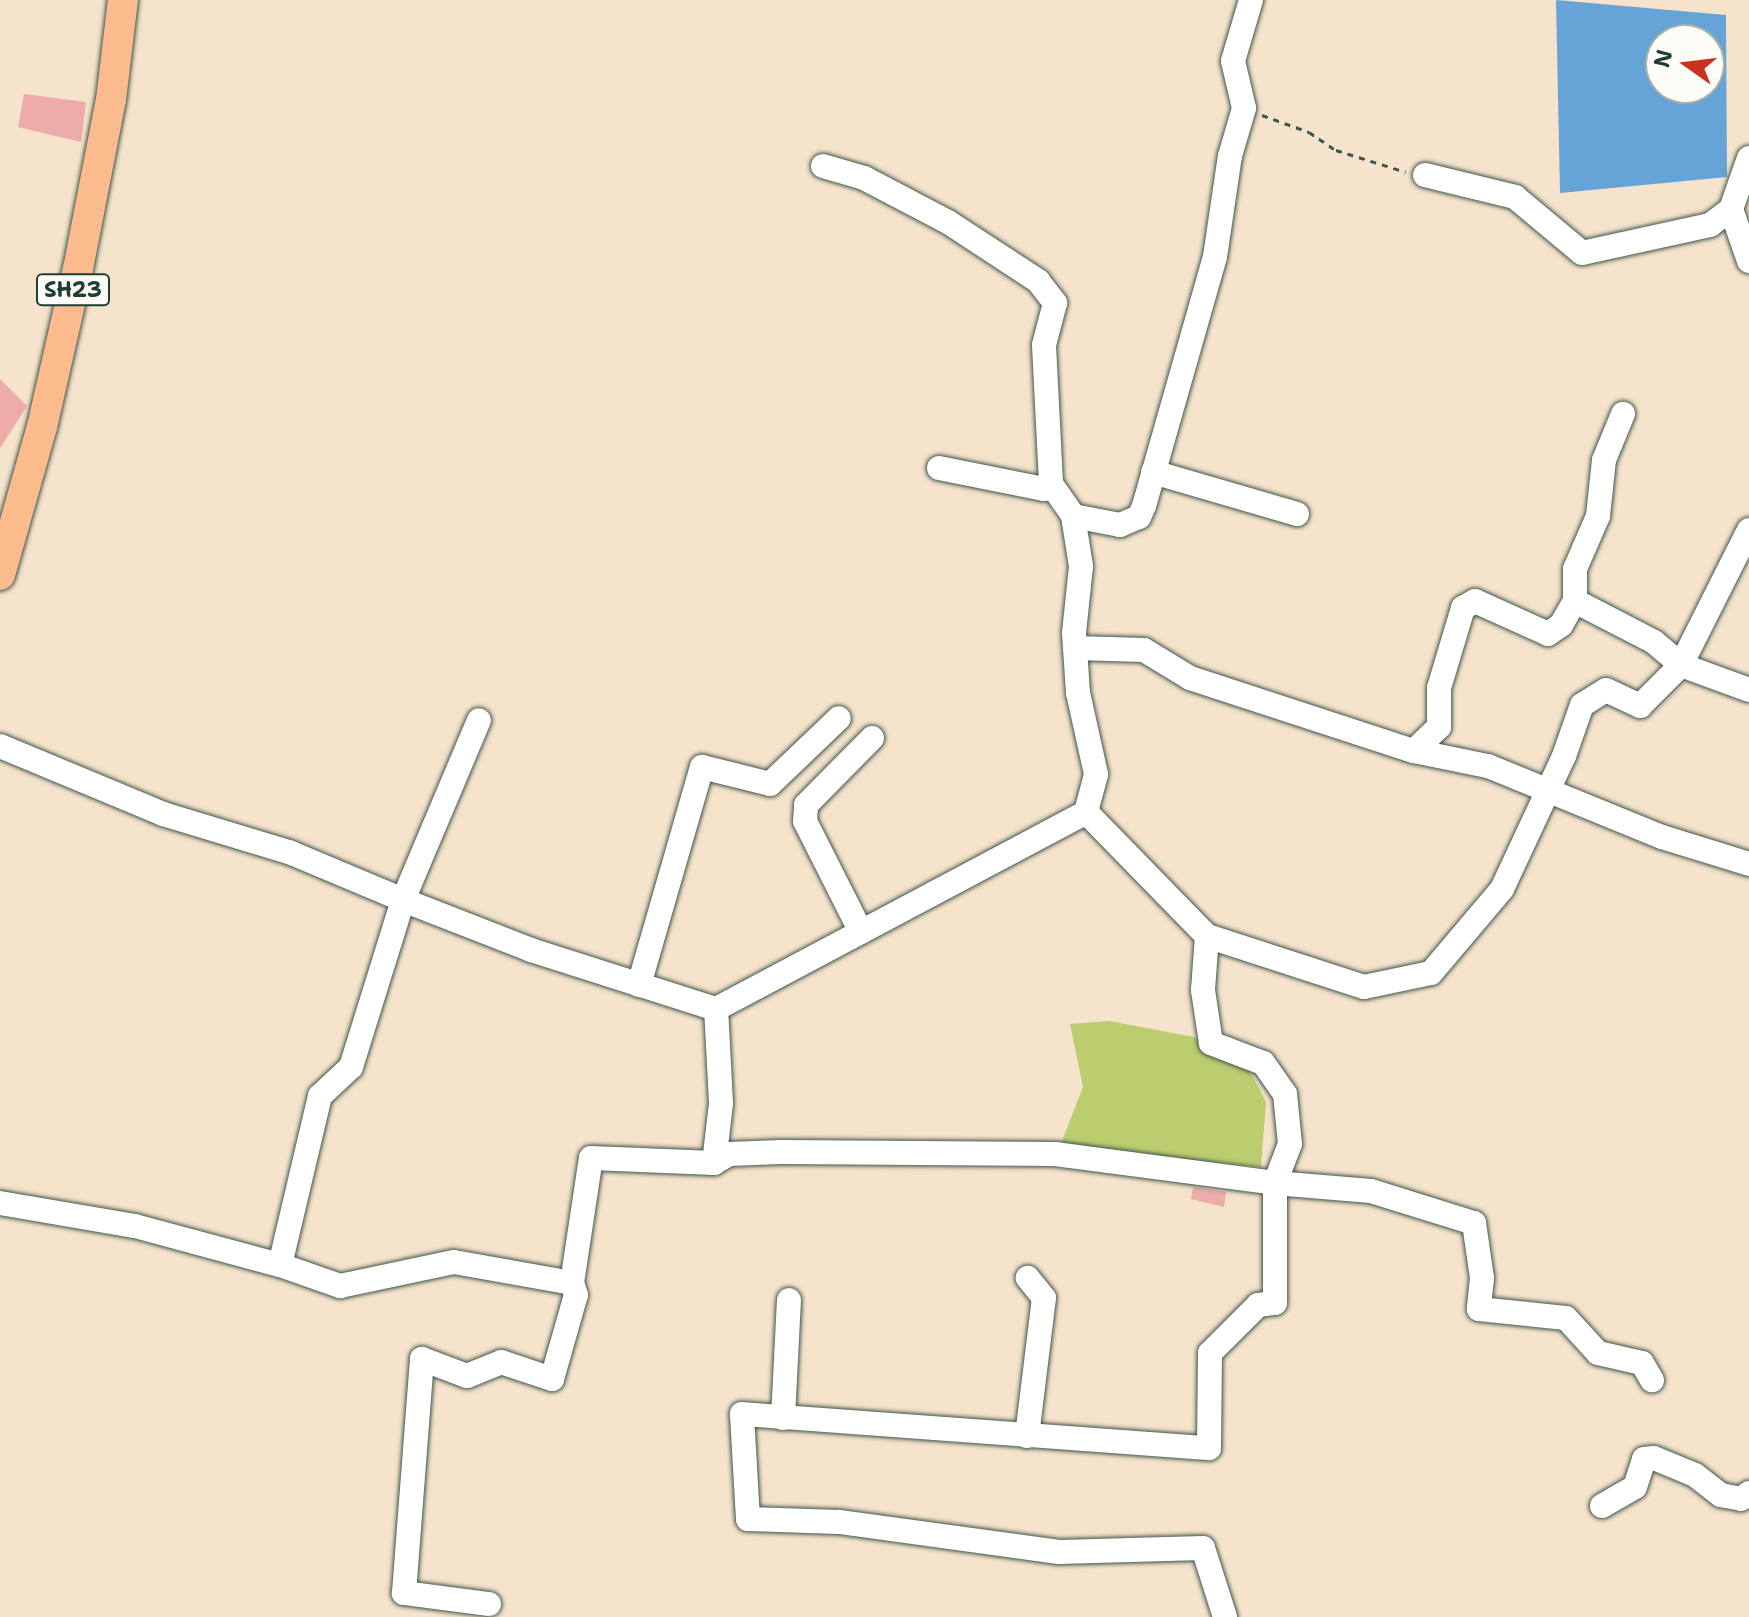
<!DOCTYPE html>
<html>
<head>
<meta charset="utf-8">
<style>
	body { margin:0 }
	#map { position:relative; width:1749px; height:1617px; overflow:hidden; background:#f6e3cb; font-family:"Shantell Sans",sans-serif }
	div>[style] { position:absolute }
	.green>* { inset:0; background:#bccd6f }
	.water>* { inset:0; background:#66a3d7 }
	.building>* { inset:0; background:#edabaa }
	.path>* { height:3px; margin-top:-1.5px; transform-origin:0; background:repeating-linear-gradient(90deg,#3f564b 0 6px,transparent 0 12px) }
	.roads { filter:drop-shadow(0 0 2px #3f564b) drop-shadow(0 0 2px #3f564b) }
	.minor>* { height:24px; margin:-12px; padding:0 12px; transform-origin:12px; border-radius:12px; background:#fff }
	.major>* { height:30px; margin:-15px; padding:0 15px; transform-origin:15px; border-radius:15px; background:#fbbb8d }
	span { translate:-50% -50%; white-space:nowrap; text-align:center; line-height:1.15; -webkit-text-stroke:7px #fdfcf7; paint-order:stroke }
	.shield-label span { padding:2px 6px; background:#fdfcf7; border:2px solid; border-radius:6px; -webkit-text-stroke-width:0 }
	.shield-label { font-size:22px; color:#1f3d34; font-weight:700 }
	.north { position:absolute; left:1645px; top:24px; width:80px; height:80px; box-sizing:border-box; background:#fdfcf7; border:2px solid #a4b0a9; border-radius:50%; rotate:284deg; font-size:22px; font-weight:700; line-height:32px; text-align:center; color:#1f3d34 }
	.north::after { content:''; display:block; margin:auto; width:28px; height:36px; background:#c8321e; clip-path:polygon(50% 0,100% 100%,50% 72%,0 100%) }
</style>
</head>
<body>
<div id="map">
	<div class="green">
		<div style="clip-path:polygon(1109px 1021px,1194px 1037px,1248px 1067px,1266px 1102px,1261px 1167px,1060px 1146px,1083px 1087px,1070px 1024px)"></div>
	</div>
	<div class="water">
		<div style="clip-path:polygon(evenodd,1556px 0,1726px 15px,1727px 177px,1560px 193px,1556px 0,1661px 40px,1709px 40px,1709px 88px,1661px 88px,1661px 40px)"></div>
	</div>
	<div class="building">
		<div style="clip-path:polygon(24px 94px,86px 102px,81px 142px,18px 127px)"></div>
		<div style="clip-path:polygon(0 379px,27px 406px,0 448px)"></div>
		<div style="clip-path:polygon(1193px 1187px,1226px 1192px,1224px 1207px,1191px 1199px)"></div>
	</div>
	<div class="path">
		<div style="left:1262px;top:115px;width:50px;rotate:19.9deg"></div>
		<div style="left:1309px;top:132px;width:32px;rotate:34deg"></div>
		<div style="left:1336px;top:150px;width:73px;rotate:17.4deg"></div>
	</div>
	<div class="roads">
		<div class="minor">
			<div style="left:1749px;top:158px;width:54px;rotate:109.4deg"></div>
			<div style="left:1731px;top:209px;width:55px;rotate:70.9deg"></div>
			<div style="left:823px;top:166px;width:43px;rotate:16.3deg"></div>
			<div style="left:864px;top:178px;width:95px;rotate:27.6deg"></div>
			<div style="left:948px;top:222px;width:108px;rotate:33.2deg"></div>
			<div style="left:1038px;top:281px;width:28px;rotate:52deg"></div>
			<div style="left:1055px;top:303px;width:43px;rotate:104.7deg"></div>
			<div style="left:1044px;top:345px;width:139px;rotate:87.1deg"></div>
			<div style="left:1051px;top:484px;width:39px;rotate:55deg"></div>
			<div style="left:1425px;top:175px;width:93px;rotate:13.7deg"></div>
			<div style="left:1515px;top:197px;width:87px;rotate:39.9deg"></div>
			<div style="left:1582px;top:253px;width:131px;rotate:-12.3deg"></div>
			<div style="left:1710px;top:225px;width:26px;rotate:-37deg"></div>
			<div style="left:939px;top:468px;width:107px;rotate:11.3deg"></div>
			<div style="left:1044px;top:489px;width:9px;rotate:-36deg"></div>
			<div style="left:1153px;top:472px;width:150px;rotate:16.3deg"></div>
			<div style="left:1575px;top:601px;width:32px;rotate:-90deg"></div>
			<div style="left:1575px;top:569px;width:58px;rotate:-66.5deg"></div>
			<div style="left:1598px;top:516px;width:56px;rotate:-83.9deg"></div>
			<div style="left:1604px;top:460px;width:50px;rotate:-67.6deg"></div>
			<div style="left:1075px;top:648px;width:69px;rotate:1.7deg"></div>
			<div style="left:1144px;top:650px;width:54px;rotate:31.3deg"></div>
			<div style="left:1190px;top:678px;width:236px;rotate:18.1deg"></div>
			<div style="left:1414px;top:751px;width:76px;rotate:11.5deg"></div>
			<div style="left:1488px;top:766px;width:188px;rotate:22.2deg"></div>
			<div style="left:1662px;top:837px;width:91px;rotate:17.2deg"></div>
			<div style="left:0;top:746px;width:177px;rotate:22.6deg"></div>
			<div style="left:163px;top:814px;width:132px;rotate:16.8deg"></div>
			<div style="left:289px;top:852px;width:124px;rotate:22.8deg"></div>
			<div style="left:403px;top:900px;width:195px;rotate:-67.1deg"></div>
			<div style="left:1414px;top:751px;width:35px;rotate:-44deg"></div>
			<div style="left:1439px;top:727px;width:39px;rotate:-90deg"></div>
			<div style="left:1439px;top:688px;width:84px;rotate:-73.3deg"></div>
			<div style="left:1463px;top:608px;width:14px;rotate:-30deg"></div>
			<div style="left:1475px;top:601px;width:80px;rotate:24.3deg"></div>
			<div style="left:1548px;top:634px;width:16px;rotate:-35deg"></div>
			<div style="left:1561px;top:625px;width:28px;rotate:-60deg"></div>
			<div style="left:1575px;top:601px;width:89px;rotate:27.4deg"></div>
			<div style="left:1654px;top:642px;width:35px;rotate:40deg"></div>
			<div style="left:1681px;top:665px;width:72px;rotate:20.2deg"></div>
			<div style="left:1086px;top:812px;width:39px;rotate:-75deg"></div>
			<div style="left:1096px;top:774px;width:83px;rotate:-102.5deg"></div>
			<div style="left:1078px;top:693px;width:60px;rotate:-93.8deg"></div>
			<div style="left:1074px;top:633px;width:67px;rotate:-84deg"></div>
			<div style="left:1081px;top:566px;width:51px;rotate:-99.1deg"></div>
			<div style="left:1073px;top:516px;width:48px;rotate:10.8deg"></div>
			<div style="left:1120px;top:525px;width:21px;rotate:-23deg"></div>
			<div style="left:1139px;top:517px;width:12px;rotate:-66deg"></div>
			<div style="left:1144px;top:506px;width:259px;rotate:-74.1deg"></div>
			<div style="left:1215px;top:257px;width:102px;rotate:-81.6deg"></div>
			<div style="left:1230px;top:156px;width:50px;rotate:-73.7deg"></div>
			<div style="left:1244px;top:108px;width:48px;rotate:-103.2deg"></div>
			<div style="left:1233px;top:61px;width:64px;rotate:-73.6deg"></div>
			<div style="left:861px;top:932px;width:124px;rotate:-116.8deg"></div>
			<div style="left:805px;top:821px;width:16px;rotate:-86deg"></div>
			<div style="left:806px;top:805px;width:94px;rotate:-45.4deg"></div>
			<div style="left:639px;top:985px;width:227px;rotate:-73.9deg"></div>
			<div style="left:702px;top:767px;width:70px;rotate:14deg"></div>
			<div style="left:770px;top:784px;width:95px;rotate:-43.7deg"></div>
			<div style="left:714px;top:1163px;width:60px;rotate:-83.3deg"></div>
			<div style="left:721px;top:1103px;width:94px;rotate:-93deg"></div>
			<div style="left:0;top:1203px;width:137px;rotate:9.7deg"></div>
			<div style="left:135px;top:1226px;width:150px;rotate:15.1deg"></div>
			<div style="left:280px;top:1265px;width:174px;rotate:-76.7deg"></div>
			<div style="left:320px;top:1096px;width:42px;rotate:-43.1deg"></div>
			<div style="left:351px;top:1067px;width:175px;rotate:-72.7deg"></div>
			<div style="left:403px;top:900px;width:137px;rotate:21.3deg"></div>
			<div style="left:531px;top:950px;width:194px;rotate:17.7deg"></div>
			<div style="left:716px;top:1009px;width:419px;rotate:-28deg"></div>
			<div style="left:1086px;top:812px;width:173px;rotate:45.7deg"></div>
			<div style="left:1207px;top:936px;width:165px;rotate:18deg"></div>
			<div style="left:1364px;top:987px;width:68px;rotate:-11.8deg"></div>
			<div style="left:1431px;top:973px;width:110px;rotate:-49.8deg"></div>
			<div style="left:1502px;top:889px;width:147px;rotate:-65deg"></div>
			<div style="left:1564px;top:756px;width:54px;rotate:-70.6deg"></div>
			<div style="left:1582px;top:705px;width:28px;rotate:-32deg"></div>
			<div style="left:1606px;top:690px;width:38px;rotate:25deg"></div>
			<div style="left:1640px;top:706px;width:58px;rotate:-45deg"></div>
			<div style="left:1681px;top:665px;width:151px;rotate:-63.3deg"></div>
			<div style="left:280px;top:1265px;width:64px;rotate:19.3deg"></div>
			<div style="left:340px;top:1286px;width:116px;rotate:-11.9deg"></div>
			<div style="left:454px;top:1262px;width:120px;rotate:10.1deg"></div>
			<div style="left:572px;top:1283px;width:126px;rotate:-81.4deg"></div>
			<div style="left:591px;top:1158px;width:123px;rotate:2.3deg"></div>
			<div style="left:714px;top:1163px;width:17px;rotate:-31deg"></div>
			<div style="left:729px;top:1154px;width:52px;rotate:-2.2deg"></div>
			<div style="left:781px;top:1152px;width:274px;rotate:0.4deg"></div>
			<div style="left:1055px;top:1154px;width:222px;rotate:7.5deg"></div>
			<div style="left:1275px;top:1183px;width:42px;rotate:-69deg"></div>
			<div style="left:1290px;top:1144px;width:50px;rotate:-95.7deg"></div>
			<div style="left:1285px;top:1094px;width:38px;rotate:-125deg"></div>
			<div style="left:1263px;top:1063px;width:56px;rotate:-159deg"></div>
			<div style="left:1211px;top:1043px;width:54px;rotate:-98.6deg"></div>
			<div style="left:1203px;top:990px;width:54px;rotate:-85.8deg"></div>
			<div style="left:783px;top:1418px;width:118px;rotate:-87.1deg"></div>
			<div style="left:1027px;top:1436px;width:139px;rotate:-83deg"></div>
			<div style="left:1044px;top:1298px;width:26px;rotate:-129deg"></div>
			<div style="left:1602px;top:1506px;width:38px;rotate:-30deg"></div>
			<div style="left:1635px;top:1487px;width:29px;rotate:-72deg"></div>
			<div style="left:1644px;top:1459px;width:10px;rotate:-6deg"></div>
			<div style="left:1654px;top:1458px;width:44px;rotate:22.5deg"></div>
			<div style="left:1695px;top:1475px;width:33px;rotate:38deg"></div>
			<div style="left:1721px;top:1495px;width:20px;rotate:11deg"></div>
			<div style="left:1741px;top:1499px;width:10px;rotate:-37deg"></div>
			<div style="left:489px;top:1604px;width:86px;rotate:-172.6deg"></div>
			<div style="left:404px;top:1593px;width:235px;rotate:-85.6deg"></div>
			<div style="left:422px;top:1359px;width:48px;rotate:20.7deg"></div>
			<div style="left:467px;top:1376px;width:37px;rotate:-22deg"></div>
			<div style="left:501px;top:1362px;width:54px;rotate:18.4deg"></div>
			<div style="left:552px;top:1379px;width:87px;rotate:-74.1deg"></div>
			<div style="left:576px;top:1295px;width:13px;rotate:-108deg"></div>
			<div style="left:1225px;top:1617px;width:72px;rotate:-107.7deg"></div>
			<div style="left:1203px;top:1548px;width:144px;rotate:178.4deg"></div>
			<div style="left:1059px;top:1552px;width:222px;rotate:-172.2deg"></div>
			<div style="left:839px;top:1522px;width:91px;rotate:-178.1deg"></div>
			<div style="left:748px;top:1519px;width:105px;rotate:-93.3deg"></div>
			<div style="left:742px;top:1414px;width:468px;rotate:4.2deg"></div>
			<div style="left:1209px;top:1448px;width:95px;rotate:-89.4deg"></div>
			<div style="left:1210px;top:1353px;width:68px;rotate:-45deg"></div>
			<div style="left:1258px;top:1305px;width:17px;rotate:-7deg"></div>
			<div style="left:1275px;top:1303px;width:120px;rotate:-90deg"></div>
			<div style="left:1275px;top:1183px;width:96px;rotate:4.8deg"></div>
			<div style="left:1371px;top:1191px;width:108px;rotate:17.3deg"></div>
			<div style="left:1474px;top:1223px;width:56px;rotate:81.7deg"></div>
			<div style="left:1482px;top:1278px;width:31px;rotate:96deg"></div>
			<div style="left:1479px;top:1309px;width:87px;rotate:5.9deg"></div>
			<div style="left:1566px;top:1318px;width:47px;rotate:47.6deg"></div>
			<div style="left:1598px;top:1353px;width:45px;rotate:12.8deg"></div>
			<div style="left:1642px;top:1363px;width:20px;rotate:60deg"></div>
		</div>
		<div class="major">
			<div style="left:0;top:575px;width:154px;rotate:-74.2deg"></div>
			<div style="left:42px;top:427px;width:162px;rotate:-77.2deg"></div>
			<div style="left:78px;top:269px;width:172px;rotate:-79deg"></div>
			<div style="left:111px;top:100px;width:101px;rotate:-83.2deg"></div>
		</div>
	</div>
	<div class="shield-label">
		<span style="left:73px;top:290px">SH23</span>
	</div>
	<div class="north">N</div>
</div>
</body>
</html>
